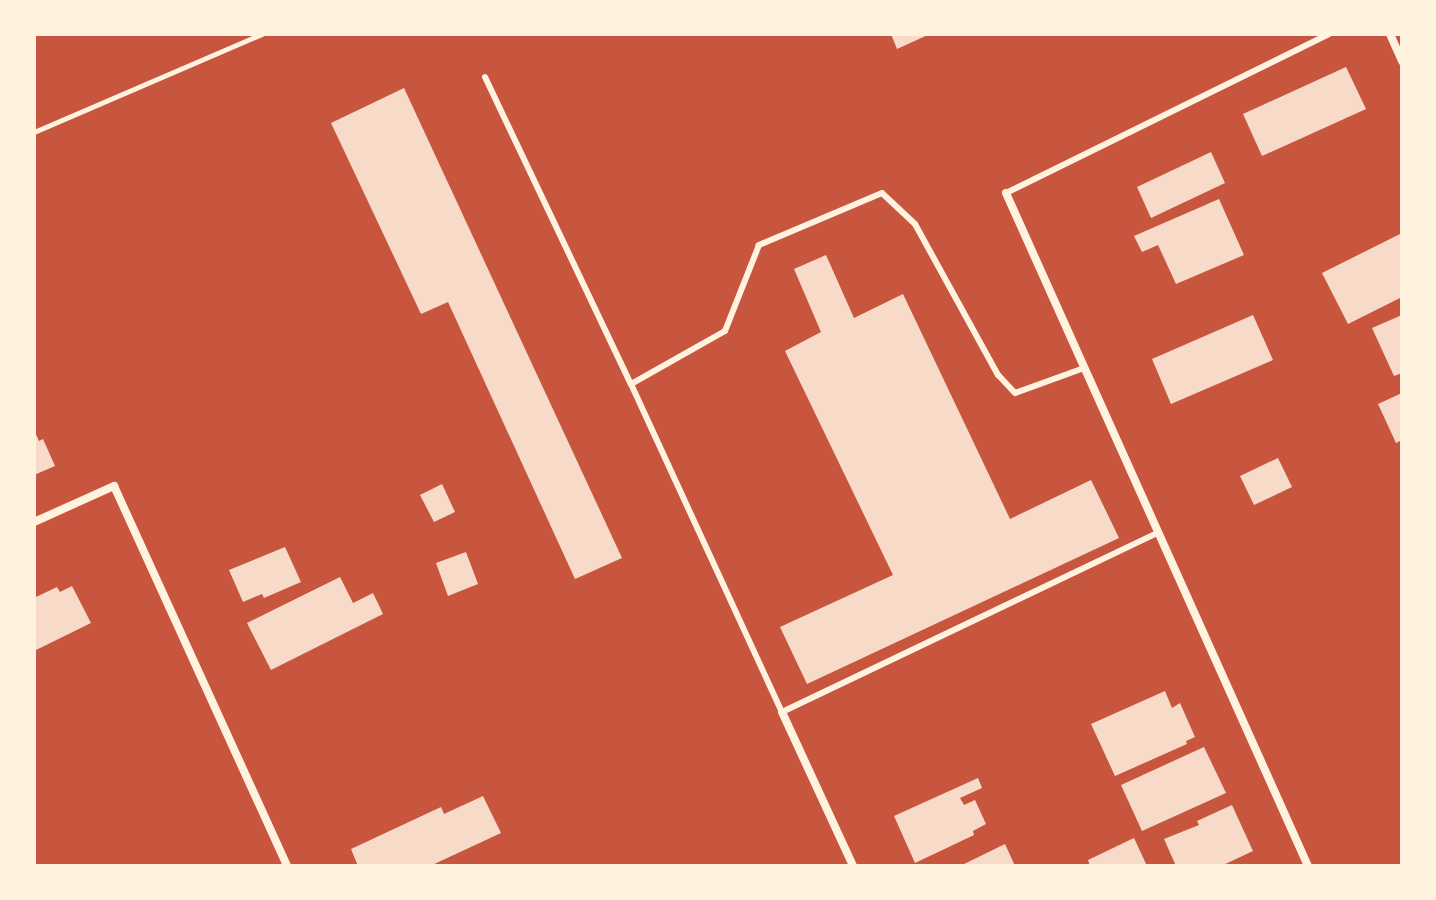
<!DOCTYPE html>
<html>
<head>
<meta charset="utf-8">
<style>
	body { margin:0 }
	#map { position:relative; width:1436px; height:900px; overflow:hidden; background:#c8553d; font-family:Quicksand,sans-serif }
	div>[style] { position:absolute }
	.building>* { inset:0; background:#f7dbc8 }
	.path>* { height:5px; margin:-2.5px; padding:0 2.5px; transform-origin:2.5px; border-radius:2.5px; background:#fff3e0 }
	.service>* { height:6px; margin:-3px; padding:0 3px; transform-origin:3px; border-radius:3px; background:#fff3e0 }
	.minor>* { height:8px; margin:-4px; padding:0 4px; transform-origin:4px; border-radius:4px; background:#fff3e0 }
	span { translate:-50% -50%; white-space:nowrap; text-align:center; line-height:1.15; -webkit-text-stroke:7px #fff3e0; paint-order:stroke }
	.frame { position:absolute; inset:0; border:36px solid #fff3e0; pointer-events:none }
</style>
</head>
<body>
<div id="map">
	<div class="building">
		<div style="clip-path:polygon(891px 34px,930px 34px,897px 49px)"></div>
		<div style="clip-path:polygon(1346px 67px,1366px 109px,1262px 156px,1243px 114px)"></div>
		<div style="clip-path:polygon(404px 88px,622px 558px,575px 579px,448px 302px,421px 314px,331px 123px)"></div>
		<div style="clip-path:polygon(1211px 152px,1225px 183px,1151px 218px,1137px 187px)"></div>
		<div style="clip-path:polygon(1219px 199px,1244px 255px,1176px 284px,1158px 245px,1142px 252px,1134px 236px)"></div>
		<div style="clip-path:polygon(1402px 233px,1402px 297px,1348px 324px,1322px 273px)"></div>
		<div style="clip-path:polygon(826px 255px,854px 318px,903px 294px,1010px 519px,1091px 480px,1119px 538px,807px 684px,780px 627px,893px 575px,785px 351px,821px 332px,794px 269px)"></div>
		<div style="clip-path:polygon(1253px 315px,1273px 360px,1171px 404px,1152px 359px)"></div>
		<div style="clip-path:polygon(1402px 315px,1402px 373px,1394px 376px,1372px 328px)"></div>
		<div style="clip-path:polygon(1402px 393px,1402px 440px,1396px 443px,1378px 404px)"></div>
		<div style="clip-path:polygon(34px 430px,39px 441px,43px 439px,55px 466px,34px 475px)"></div>
		<div style="clip-path:polygon(1278px 458px,1292px 487px,1254px 505px,1240px 476px)"></div>
		<div style="clip-path:polygon(442px 484px,455px 512px,434px 522px,420px 495px)"></div>
		<div style="clip-path:polygon(285px 547px,301px 582px,264px 598px,262px 594px,243px 602px,229px 570px)"></div>
		<div style="clip-path:polygon(466px 552px,478px 584px,448px 596px,436px 563px)"></div>
		<div style="clip-path:polygon(340px 577px,353px 603px,373px 593px,383px 614px,271px 670px,247px 623px)"></div>
		<div style="clip-path:polygon(72px 586px,91px 623px,34px 651px,34px 598px,57px 587px,60px 592px)"></div>
		<div style="clip-path:polygon(1165px 691px,1172px 708px,1180px 703px,1195px 737px,1186px 741px,1187px 744px,1115px 776px,1091px 724px)"></div>
		<div style="clip-path:polygon(1204px 747px,1226px 793px,1142px 831px,1121px 785px)"></div>
		<div style="clip-path:polygon(978px 778px,982px 788px,960px 798px,964px 805px,975px 800px,986px 824px,973px 831px,974px 835px,915px 863px,894px 816px)"></div>
		<div style="clip-path:polygon(483px 796px,501px 833px,430px 866px,358px 866px,351px 849px,441px 807px,444px 814px)"></div>
		<div style="clip-path:polygon(1232px 805px,1253px 851px,1221px 866px,1176px 866px,1164px 839px,1199px 825px,1197px 821px)"></div>
		<div style="clip-path:polygon(1134px 838px,1147px 866px,1090px 866px,1088px 860px)"></div>
		<div style="clip-path:polygon(1005px 844px,1015px 866px,960px 866px)"></div>
	</div>
	<div class="path">
		<div style="left:34px;top:132px;width:248px;rotate:-23.3deg"></div>
	</div>
	<div class="service">
		<div style="left:485px;top:77px;width:340px;rotate:64.6deg"></div>
		<div style="left:1006px;top:193px;width:360px;rotate:-26.2deg"></div>
		<div style="left:1084px;top:368px;width:73px;rotate:160.1deg"></div>
		<div style="left:1015px;top:393px;width:25px;rotate:-133deg"></div>
		<div style="left:998px;top:375px;width:172px;rotate:-118.8deg"></div>
		<div style="left:915px;top:224px;width:45px;rotate:-136.8deg"></div>
		<div style="left:882px;top:193px;width:134px;rotate:157.1deg"></div>
		<div style="left:759px;top:245px;width:92px;rotate:111.6deg"></div>
		<div style="left:725px;top:331px;width:108px;rotate:150.6deg"></div>
		<div style="left:631px;top:384px;width:361px;rotate:65.3deg"></div>
		<div style="left:782px;top:712px;width:416px;rotate:-25.5deg"></div>
	</div>
	<div class="minor">
		<div style="left:1390px;top:34px;width:30px;rotate:66deg"></div>
		<div style="left:1006px;top:193px;width:738px;rotate:65.83deg"></div>
		<div style="left:34px;top:522px;width:88px;rotate:-24.2deg"></div>
		<div style="left:114px;top:486px;width:418px;rotate:65.5deg"></div>
		<div style="left:782px;top:712px;width:170px;rotate:65.2deg"></div>
	</div>
	<div class="frame"></div>
</div>
</body>
</html>
